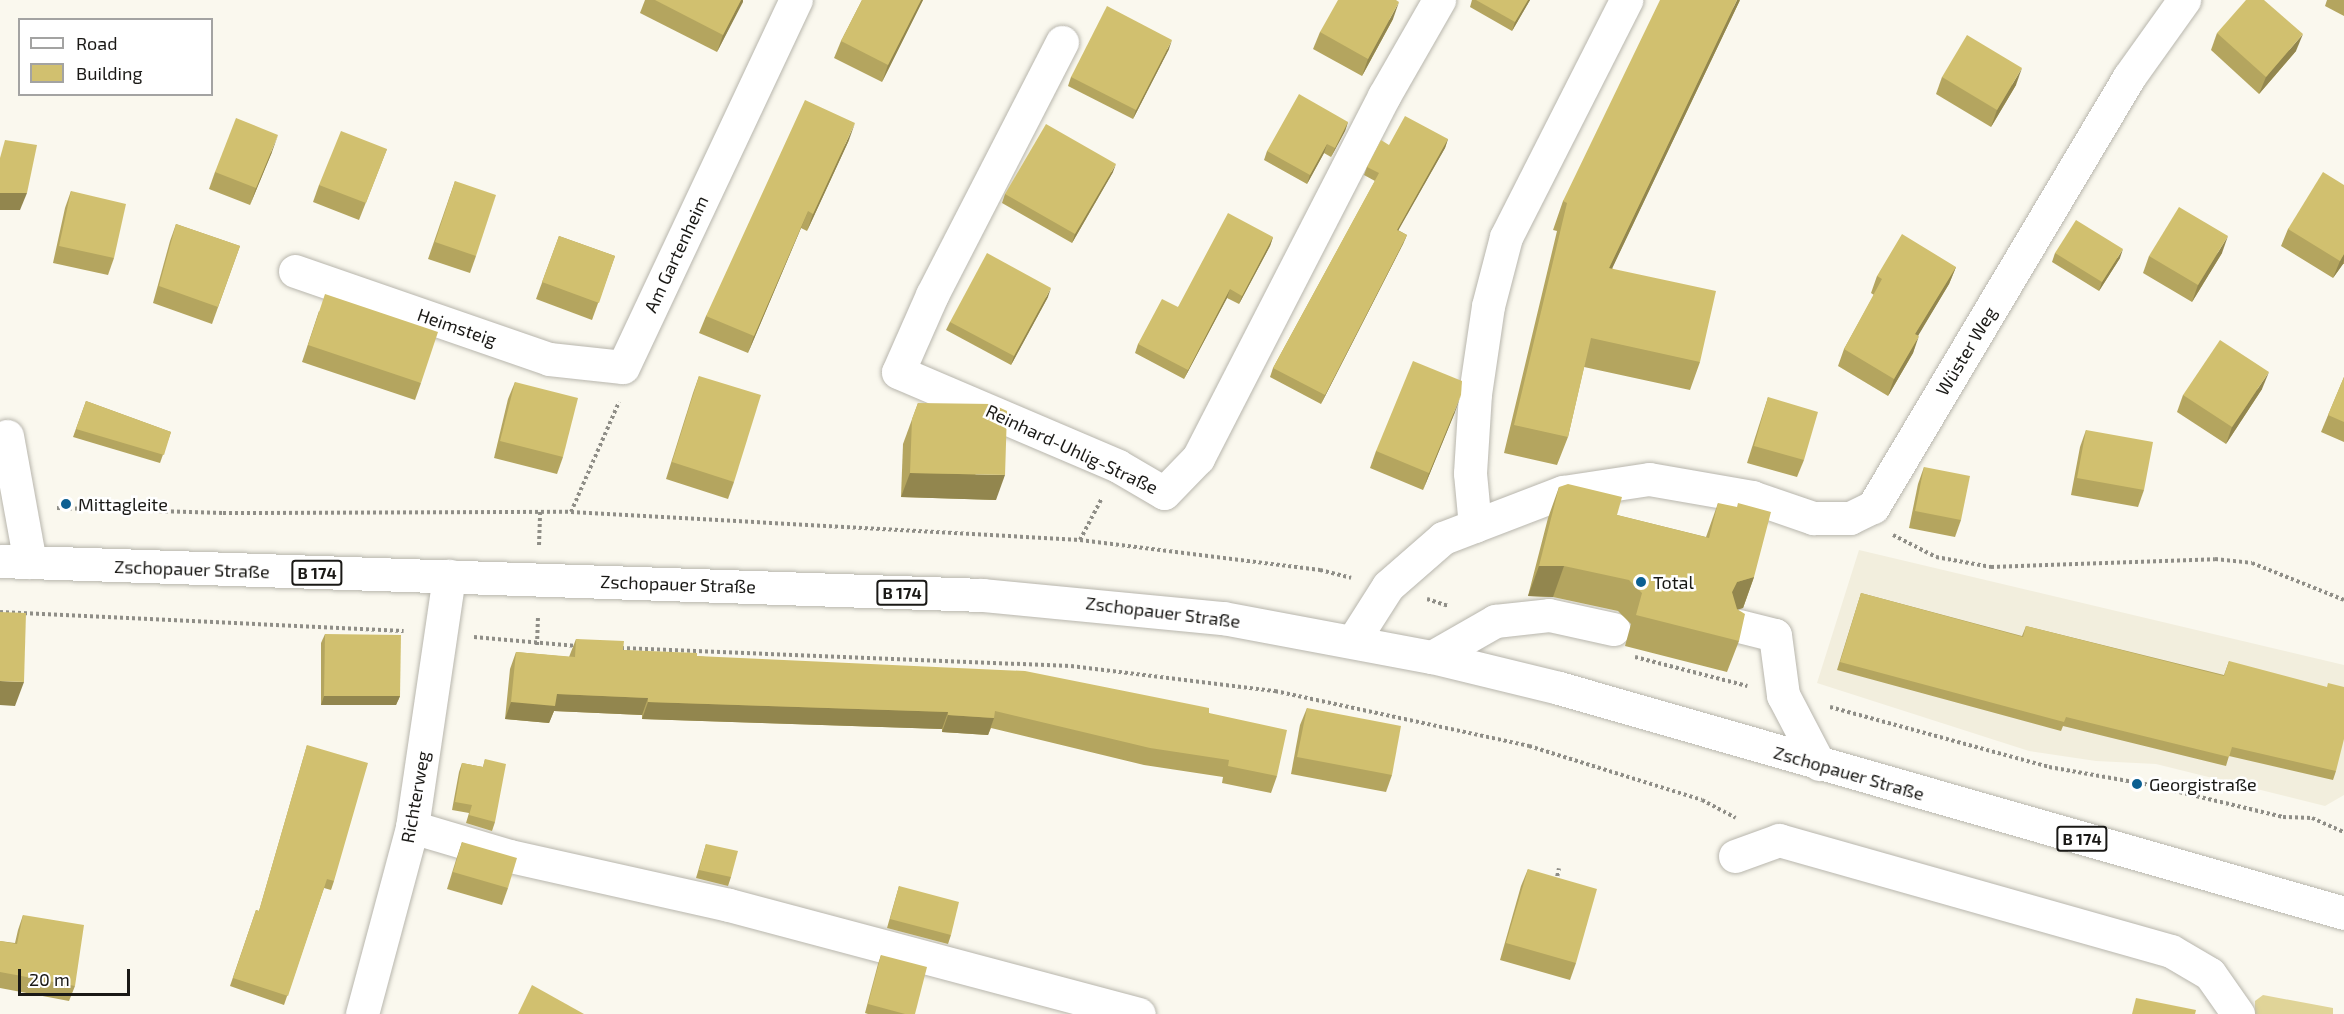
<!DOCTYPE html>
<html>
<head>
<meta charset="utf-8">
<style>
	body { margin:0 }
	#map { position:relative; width:2344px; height:1014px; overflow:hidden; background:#faf8ee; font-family:"Exo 2",sans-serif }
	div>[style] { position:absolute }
	.built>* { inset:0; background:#f2eedd }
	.green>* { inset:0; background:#e0d498 }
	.path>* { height:4px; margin-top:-2px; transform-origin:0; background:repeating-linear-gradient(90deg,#8f8e87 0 3px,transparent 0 6px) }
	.roads { filter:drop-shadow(0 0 2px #b8b6ad) drop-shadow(0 0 2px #b8b6ad) }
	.minor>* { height:33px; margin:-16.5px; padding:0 16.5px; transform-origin:16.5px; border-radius:16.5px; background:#fff }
	.major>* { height:33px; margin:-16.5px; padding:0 16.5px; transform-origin:16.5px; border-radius:16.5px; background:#fff }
	.wall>* { inset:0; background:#b4a55f }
	.shaded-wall>* { inset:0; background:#92864e }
	.building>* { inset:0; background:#d1c06f }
	.dots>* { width:16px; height:16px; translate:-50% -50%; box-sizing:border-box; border:3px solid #fff; border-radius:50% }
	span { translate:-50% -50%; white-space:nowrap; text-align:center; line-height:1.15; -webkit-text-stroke:5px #fff; paint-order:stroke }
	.shield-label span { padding:2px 4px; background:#fff; border:2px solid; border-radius:4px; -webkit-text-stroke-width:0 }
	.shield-label { font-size:16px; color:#1a1916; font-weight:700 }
	.street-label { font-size:18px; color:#1a1916 }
	.poi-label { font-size:18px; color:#1a1916 }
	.left { translate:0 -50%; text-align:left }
	.legend { position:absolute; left:18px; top:18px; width:195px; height:78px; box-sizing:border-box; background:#fff; border:2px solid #a3a3a2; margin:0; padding:8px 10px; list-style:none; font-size:18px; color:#1a1916 }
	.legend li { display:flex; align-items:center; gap:12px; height:30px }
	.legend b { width:30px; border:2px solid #a3a3a2 }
	.scale { position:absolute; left:18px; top:969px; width:112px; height:27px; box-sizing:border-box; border:3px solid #1a1916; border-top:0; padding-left:8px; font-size:18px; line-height:21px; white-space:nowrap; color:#1a1916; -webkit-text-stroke:4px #fff; paint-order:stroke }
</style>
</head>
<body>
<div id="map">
	<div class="built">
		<div style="clip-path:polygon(1859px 550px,2344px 665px,2344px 795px,2325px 806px,2156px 764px,2096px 761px,2029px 751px,1817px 683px)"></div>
	</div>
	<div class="green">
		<div style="clip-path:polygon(2263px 995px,2333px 1008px,2333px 1014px,2255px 1014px,2255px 1001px)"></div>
	</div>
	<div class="path">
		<div style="left:57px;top:508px;width:166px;rotate:1.7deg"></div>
		<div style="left:223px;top:513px;width:348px;rotate:-0.2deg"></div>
		<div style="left:571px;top:512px;width:510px;rotate:3.15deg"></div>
		<div style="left:1080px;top:540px;width:242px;rotate:7.1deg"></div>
		<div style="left:1320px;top:570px;width:32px;rotate:14deg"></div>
		<div style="left:571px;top:512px;width:120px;rotate:-66.4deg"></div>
		<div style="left:1893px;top:535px;width:48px;rotate:27.1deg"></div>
		<div style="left:1936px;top:557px;width:56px;rotate:10.3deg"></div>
		<div style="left:1991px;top:567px;width:224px;rotate:-2deg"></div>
		<div style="left:2215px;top:559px;width:37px;rotate:6deg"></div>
		<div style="left:2252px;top:563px;width:99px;rotate:21.9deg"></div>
		<div style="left:1080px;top:540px;width:47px;rotate:-62.4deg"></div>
		<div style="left:539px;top:545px;width:34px;rotate:-88deg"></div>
		<div style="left:1427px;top:599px;width:23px;rotate:18deg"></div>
		<div style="left:0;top:612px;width:404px;rotate:2.7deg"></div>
		<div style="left:474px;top:637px;width:103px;rotate:5deg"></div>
		<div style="left:537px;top:645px;width:30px;rotate:-88deg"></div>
		<div style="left:621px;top:648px;width:450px;rotate:2.3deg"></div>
		<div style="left:1071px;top:666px;width:206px;rotate:7deg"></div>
		<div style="left:1275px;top:691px;width:260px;rotate:12.2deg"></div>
		<div style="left:1529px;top:746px;width:181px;rotate:17.3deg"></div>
		<div style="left:1702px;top:800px;width:38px;rotate:28deg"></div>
		<div style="left:1635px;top:657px;width:116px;rotate:14.5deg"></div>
		<div style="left:1830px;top:707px;width:227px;rotate:15.3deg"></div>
		<div style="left:2049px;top:767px;width:103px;rotate:10.1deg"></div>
		<div style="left:2150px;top:785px;width:137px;rotate:13.5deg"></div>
		<div style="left:2283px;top:817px;width:29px;rotate:2deg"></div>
		<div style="left:2312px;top:818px;width:35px;rotate:24deg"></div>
		<div style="left:1556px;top:882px;width:14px;rotate:-78deg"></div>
	</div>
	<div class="roads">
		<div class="minor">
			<div style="left:1062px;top:42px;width:284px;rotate:117.2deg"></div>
			<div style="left:932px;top:295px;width:84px;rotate:113.8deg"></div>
			<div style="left:898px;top:372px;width:239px;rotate:23.1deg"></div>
			<div style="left:1118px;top:466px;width:53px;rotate:30.4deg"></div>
			<div style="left:1164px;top:493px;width:49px;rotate:-45.8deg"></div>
			<div style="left:1198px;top:458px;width:407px;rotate:-62.8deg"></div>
			<div style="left:1384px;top:96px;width:111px;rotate:-60.2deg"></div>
			<div style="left:295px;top:271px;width:269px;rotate:19.1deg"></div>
			<div style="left:549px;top:359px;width:74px;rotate:6.2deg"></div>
			<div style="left:623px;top:367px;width:406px;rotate:-64.8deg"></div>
			<div style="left:7px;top:436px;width:128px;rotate:79.7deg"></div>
			<div style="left:1475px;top:526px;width:53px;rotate:-95.4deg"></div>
			<div style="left:1470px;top:473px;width:79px;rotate:-86.4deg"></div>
			<div style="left:1475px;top:394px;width:89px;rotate:-81.6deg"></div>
			<div style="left:1488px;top:306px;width:71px;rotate:-75.4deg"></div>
			<div style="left:1506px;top:237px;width:266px;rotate:-63.1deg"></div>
			<div style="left:1739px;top:626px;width:37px;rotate:14deg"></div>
			<div style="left:1775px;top:635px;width:61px;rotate:82.4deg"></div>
			<div style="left:1783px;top:695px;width:78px;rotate:62.4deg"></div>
			<div style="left:1353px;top:641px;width:65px;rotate:-57.5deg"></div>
			<div style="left:1388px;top:586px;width:73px;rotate:-41.1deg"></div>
			<div style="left:1443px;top:538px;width:129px;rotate:-21deg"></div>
			<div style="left:1563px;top:492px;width:87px;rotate:-8.6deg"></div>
			<div style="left:1649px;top:479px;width:105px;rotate:9.9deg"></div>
			<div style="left:1752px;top:497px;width:65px;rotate:19deg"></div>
			<div style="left:1813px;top:518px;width:37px"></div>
			<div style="left:1850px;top:518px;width:25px;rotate:-26deg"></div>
			<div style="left:1873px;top:507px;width:500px;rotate:-59.23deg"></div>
			<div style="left:2129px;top:77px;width:95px;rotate:-54.5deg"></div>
			<div style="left:1432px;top:657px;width:73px;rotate:-29.7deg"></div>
			<div style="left:1495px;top:621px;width:54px;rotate:-6.3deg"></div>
			<div style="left:1549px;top:615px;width:66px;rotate:12.3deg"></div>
			<div style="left:412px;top:827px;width:102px;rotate:16.5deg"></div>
			<div style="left:510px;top:856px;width:224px;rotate:12.6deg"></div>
			<div style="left:729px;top:905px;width:424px;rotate:14.9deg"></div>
			<div style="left:1735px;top:856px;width:47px;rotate:-20deg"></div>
			<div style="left:1779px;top:840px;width:407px;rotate:15.8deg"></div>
			<div style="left:2171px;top:951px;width:45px;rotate:30.5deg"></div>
			<div style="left:2210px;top:974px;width:49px;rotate:55deg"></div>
			<div style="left:362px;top:1014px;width:194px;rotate:-75deg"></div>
			<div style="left:412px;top:827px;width:254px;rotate:-81.6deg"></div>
		</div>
		<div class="major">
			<div style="left:0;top:561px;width:983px;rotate:1.98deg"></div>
			<div style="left:982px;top:595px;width:242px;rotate:5.5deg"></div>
			<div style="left:1223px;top:618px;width:213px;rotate:10.6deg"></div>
			<div style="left:1432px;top:657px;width:131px;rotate:13.7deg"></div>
			<div style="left:1559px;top:688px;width:817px;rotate:15.99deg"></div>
		</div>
	</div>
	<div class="wall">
		<div style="clip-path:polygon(645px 0,743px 0,717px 52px,640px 13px)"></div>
		<div style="clip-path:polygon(862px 0,923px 0,882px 82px,834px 58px,841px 41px)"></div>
		<div style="clip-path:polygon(1472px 0,1530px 0,1512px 31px,1470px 7px)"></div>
		<div style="clip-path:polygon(1740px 0,1612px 268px,1700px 362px,1690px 390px,1584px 367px,1568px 437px,1557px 465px,1504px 453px,1557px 231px,1553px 230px,1563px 201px)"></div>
		<div style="clip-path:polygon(2327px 0,2344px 0,2344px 16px,2325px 6px)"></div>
		<div style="clip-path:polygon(1393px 19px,1362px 76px,1313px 49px,1320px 32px)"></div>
		<div style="clip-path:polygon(2217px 33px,2296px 51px,2259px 94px,2211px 50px)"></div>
		<div style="clip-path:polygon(1169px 49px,1133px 119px,1068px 86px,1071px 77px)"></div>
		<div style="clip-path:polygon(1942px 77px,2016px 85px,1991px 127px,1936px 94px)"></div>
		<div style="clip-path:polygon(1348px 122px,1345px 131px,1331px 157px,1324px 153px,1307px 184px,1264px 160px,1267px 151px)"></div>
		<div style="clip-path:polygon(1448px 139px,1445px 148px,1398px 230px,1407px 235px,1403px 244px,1321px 404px,1270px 377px,1273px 368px,1375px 181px,1364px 175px,1367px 167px,1389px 145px)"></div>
		<div style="clip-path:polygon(849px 140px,807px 231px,801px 228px,748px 353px,699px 333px,706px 316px)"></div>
		<div style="clip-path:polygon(387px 149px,359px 220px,313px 202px,319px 185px)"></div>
		<div style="clip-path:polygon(272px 152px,250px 205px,209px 189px,215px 172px)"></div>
		<div style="clip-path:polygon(1113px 172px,1072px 243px,1002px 203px,1005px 194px)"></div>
		<div style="clip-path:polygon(455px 181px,476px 256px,470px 273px,428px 259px)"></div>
		<div style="clip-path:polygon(2344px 185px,2344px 264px,2343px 264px,2333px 278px,2281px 246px,2288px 229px)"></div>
		<div style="clip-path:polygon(71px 191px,114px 258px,108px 275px,53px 263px,65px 208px)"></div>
		<div style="clip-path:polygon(176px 224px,240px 246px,212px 324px,153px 303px,170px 241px)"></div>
		<div style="clip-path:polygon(559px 236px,615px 256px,592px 320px,536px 299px)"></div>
		<div style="clip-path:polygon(1273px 237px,1270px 246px,1239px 304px,1227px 298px,1184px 379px,1135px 353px,1138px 344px,1178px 307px)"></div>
		<div style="clip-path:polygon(2055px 253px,2120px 258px,2099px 291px,2052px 262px)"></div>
		<div style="clip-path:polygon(2222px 253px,2192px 302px,2143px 273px,2149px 256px)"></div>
		<div style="clip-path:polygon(1956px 267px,1949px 284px,1918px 335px,1913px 353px,1888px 396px,1838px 366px,1844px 349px,1874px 295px,1871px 293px,1877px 276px)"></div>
		<div style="clip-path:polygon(1048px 297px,1011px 365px,946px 330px,950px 322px)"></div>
		<div style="clip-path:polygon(319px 311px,421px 383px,415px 400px,302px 362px)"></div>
		<div style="clip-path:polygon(699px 376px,734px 482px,728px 499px,666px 479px,693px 393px)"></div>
		<div style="clip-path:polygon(2344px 377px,2344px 442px,2321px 432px)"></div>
		<div style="clip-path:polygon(515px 382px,563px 457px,557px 474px,494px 458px,508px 399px)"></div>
		<div style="clip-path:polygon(2262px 389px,2226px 444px,2177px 412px,2183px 395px)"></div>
		<div style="clip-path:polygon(1768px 397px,1804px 460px,1797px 477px,1747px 463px)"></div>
		<div style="clip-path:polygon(86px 401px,171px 432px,160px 463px,73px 437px)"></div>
		<div style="clip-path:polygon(918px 403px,996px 500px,901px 497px,903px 444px)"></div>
		<div style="clip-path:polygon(1455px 412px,1423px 490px,1370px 468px,1376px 451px)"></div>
		<div style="clip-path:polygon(2086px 430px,2144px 490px,2138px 507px,2071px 495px,2080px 447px)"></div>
		<div style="clip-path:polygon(1924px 467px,1961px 520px,1955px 537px,1909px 528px,1918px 484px)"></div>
		<div style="clip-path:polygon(1559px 487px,1617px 515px,1706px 537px,1718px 503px,1754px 577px,1743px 608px,1738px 609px,1739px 641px,1727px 672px,1625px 646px,1631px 624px,1618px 611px,1553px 597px,1528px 596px,1548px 518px)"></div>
		<div style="clip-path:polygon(1861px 593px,2022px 636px,2026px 626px,2224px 675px,2229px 661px,2336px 771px,2333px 780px,2229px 756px,2226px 766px,2063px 726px,2061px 731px,1837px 670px)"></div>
		<div style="clip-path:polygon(325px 634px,400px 696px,396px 705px,321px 705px,321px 643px)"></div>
		<div style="clip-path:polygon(576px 639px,623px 650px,697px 656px,1209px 713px,1277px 776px,1271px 793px,1222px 783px,1223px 777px,1144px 765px,991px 728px,988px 735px,942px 732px,942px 729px,642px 719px,642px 715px,554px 711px,549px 723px,505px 719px,510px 669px,516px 652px,569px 657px)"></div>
		<div style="clip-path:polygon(1307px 708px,1392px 775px,1386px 792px,1291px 774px,1300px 725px)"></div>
		<div style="clip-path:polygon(307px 745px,334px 881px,331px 890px,324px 888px,284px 1005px,230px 986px,256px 910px,259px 911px)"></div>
		<div style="clip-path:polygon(485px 759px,495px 822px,492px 831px,466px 823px,469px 813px,452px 810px,459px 772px,462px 763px,483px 767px)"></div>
		<div style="clip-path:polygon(462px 842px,508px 888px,502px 905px,447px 889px,456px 860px)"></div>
		<div style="clip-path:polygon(706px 844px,731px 877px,728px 886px,696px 878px)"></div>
		<div style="clip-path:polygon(1528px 869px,1576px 963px,1570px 980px,1500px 960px,1521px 886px)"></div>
		<div style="clip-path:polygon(899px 886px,951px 935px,948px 944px,887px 928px)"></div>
		<div style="clip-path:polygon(23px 915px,75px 986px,69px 1001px,0 988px,0 941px,15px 943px,18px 930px)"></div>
		<div style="clip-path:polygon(881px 955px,915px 1014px,868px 1014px,865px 1013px,878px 964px)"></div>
	</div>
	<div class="shaded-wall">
		<div style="clip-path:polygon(741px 0,743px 0,743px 2px,717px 52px,723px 35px)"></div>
		<div style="clip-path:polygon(921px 0,923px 0,882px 82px,888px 65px)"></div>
		<div style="clip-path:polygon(1528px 0,1530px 0,1512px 31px,1515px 22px)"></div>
		<div style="clip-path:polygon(1737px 0,1740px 0,1599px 296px,1609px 268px)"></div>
		<div style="clip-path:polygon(1399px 2px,1393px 19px,1362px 76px,1368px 59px)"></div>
		<div style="clip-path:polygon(2303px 34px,2296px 51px,2259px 94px,2266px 77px)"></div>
		<div style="clip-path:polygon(1172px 40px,1169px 49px,1133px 119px,1136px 110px)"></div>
		<div style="clip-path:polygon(2022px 68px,2016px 85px,1991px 127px,1997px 110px)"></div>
		<div style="clip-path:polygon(1348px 122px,1345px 131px,1331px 157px,1335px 148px)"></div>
		<div style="clip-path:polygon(855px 123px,849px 140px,807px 231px,813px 214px)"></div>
		<div style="clip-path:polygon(278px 135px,272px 152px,250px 205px,256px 188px)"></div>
		<div style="clip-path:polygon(1448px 139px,1445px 148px,1394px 238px,1397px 230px)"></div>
		<div style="clip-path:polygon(1327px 144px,1324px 153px,1307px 184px,1310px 175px)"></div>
		<div style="clip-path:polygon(1116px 164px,1113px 172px,1072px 243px,1075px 234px)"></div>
		<div style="clip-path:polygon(0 193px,27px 193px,20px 210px,0 210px)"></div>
		<div style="clip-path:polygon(808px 211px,801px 228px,748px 353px,754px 336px)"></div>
		<div style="clip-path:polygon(1407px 235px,1403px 244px,1321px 404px,1325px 395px)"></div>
		<div style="clip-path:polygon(2228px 236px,2222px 253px,2192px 302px,2198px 285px)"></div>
		<div style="clip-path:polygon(1273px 237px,1270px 246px,1239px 304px,1242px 296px)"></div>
		<div style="clip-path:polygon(2123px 249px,2120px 258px,2099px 291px,2102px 282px)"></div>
		<div style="clip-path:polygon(2344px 254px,2344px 260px,2343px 264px,2333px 278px,2340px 261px)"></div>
		<div style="clip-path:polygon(1956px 267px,1949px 284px,1909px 351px,1915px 334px)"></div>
		<div style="clip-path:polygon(1051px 288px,1048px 297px,1011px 365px,1014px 356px)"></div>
		<div style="clip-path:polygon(1230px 289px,1227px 298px,1184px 379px,1188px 370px)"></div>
		<div style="clip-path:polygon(1919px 336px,1913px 353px,1888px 396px,1894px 379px)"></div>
		<div style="clip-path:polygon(2269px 372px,2262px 389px,2226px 444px,2232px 427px)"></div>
		<div style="clip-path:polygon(1461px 395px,1455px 412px,1423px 490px,1429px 473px)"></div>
		<div style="clip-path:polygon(910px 473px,1005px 475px,996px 500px,901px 497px)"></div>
		<div style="clip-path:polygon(1539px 566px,1564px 566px,1553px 597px,1528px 596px)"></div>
		<div style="clip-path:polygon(1754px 577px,1743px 608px,1726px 613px,1732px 592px,1737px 582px)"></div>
		<div style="clip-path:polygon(0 681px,24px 682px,15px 706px,0 705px)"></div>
		<div style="clip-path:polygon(557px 694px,648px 698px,642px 715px,554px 711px,549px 723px,505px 719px,511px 702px)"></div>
		<div style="clip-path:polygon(324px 696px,400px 696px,396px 705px,321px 705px)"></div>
		<div style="clip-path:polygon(648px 702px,948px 712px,942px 729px,642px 719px)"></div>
		<div style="clip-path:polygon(948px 715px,994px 718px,988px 735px,942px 732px)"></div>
	</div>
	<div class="building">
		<div style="clip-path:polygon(655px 0,741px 0,723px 35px)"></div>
		<div style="clip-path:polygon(862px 0,921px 0,888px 65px,841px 41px)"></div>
		<div style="clip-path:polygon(1338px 0,1396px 0,1399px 2px,1368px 59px,1320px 32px)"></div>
		<div style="clip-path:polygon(1476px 0,1528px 0,1515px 22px)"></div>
		<div style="clip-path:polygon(1660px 0,1737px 0,1609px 268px,1716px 291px,1700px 362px,1591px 338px,1568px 437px,1514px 425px,1567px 203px,1563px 201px)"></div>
		<div style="clip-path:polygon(2246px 0,2264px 0,2303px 34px,2266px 77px,2217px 33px)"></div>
		<div style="clip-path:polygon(1107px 6px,1172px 40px,1136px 110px,1071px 77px)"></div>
		<div style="clip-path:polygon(1967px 35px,2022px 68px,1997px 110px,1942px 77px)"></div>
		<div style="clip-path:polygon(1299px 94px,1348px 122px,1335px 148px,1327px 144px,1310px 175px,1267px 151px)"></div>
		<div style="clip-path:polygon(805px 100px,855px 123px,813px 214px,808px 211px,754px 336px,706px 316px)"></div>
		<div style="clip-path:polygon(1405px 116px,1448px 139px,1397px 230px,1407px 235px,1325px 395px,1273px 368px,1379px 173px,1367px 167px,1381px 140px,1389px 145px)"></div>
		<div style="clip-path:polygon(236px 118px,278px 135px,256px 188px,215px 172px)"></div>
		<div style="clip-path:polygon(1046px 124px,1116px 164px,1075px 234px,1005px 194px)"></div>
		<div style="clip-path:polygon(341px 131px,387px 149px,366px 203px,319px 185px)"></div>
		<div style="clip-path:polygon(5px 140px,37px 145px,27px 193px,0 193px,0 158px)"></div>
		<div style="clip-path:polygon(2323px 172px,2344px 185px,2344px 254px,2340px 261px,2288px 229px)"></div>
		<div style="clip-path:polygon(455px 181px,496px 195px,476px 256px,435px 242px)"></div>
		<div style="clip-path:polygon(71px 191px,126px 204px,114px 258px,59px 246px)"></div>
		<div style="clip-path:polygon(2179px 207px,2228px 236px,2198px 285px,2149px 256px)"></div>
		<div style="clip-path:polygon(1228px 213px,1273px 237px,1242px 296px,1230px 289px,1188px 370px,1138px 344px,1162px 299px,1178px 307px)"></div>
		<div style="clip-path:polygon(2076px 220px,2123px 249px,2102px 282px,2055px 253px)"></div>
		<div style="clip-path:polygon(176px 224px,240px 246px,218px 307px,159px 286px)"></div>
		<div style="clip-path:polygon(1902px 234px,1956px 267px,1915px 334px,1919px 336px,1894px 379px,1844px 349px,1882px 279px,1877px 276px)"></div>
		<div style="clip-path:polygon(559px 236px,615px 256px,599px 303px,542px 282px)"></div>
		<div style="clip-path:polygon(987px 253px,1051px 288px,1014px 356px,950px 322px)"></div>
		<div style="clip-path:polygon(325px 294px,438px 332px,421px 383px,308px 345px)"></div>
		<div style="clip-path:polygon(2220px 340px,2269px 372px,2232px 427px,2183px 395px)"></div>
		<div style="clip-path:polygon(1413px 361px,1462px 381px,1461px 395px,1429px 473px,1376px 451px)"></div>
		<div style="clip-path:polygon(699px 376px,761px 395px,734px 482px,672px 462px)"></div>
		<div style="clip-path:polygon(2344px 377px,2344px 422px,2328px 415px)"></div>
		<div style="clip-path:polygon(515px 382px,578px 398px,563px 457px,500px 441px)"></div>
		<div style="clip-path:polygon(1768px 397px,1818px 412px,1804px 460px,1754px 446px)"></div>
		<div style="clip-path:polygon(86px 401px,171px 432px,164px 455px,76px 429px)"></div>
		<div style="clip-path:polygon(918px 403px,992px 404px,1007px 411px,1005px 475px,910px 473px,912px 419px)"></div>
		<div style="clip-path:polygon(2086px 430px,2153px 442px,2144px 490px,2077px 478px)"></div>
		<div style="clip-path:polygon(1924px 467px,1970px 476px,1961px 520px,1915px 511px)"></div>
		<div style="clip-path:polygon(1568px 484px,1622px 497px,1617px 515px,1709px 538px,1718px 503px,1737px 507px,1738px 503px,1771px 512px,1754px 577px,1737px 582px,1732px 592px,1737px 609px,1745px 614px,1739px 641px,1636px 615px,1642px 593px,1629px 580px,1564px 566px,1539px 566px,1559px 487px)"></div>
		<div style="clip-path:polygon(1861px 593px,2023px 637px,2026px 626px,2224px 676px,2229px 661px,2327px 687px,2328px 683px,2344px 687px,2344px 739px,2336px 771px,2232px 747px,2229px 757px,2066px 717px,2064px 722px,1840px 662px)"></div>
		<div style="clip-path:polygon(0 612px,26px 613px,24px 682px,0 681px)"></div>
		<div style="clip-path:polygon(325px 634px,401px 635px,400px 696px,324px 696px)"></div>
		<div style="clip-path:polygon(576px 639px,624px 641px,623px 650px,697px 653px,697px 656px,1025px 671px,1209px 708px,1209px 713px,1287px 730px,1277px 776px,1228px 766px,1229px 760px,1150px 748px,995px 711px,994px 718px,948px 715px,948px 712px,648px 702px,648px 698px,557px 694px,555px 706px,511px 702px,516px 652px,575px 657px)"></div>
		<div style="clip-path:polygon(1307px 708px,1401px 726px,1392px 775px,1297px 757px)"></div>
		<div style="clip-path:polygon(307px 745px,368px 763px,334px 881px,327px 879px,288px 996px,233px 978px,256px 910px,259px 911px)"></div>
		<div style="clip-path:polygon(485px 759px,506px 764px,495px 822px,469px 815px,472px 805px,455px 802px,462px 763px,483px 767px)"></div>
		<div style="clip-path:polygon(462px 842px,517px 858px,508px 888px,453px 872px)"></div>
		<div style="clip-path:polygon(706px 844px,738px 851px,731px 877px,699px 870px)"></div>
		<div style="clip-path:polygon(1528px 869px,1597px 889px,1576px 963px,1506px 943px)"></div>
		<div style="clip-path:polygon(899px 886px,959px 902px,951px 935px,890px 919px)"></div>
		<div style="clip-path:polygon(23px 915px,84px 925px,75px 986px,0 972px,0 941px,17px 944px)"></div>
		<div style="clip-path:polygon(881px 955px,927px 967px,915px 1014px,905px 1014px,868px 1004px)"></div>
		<div style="clip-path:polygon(532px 985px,584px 1014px,518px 1014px)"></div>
		<div style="clip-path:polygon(2136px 998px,2196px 1010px,2195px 1014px,2132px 1014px)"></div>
	</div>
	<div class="dots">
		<div style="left:66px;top:504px;background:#0c5f91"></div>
		<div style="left:1641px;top:582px;background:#0c5f91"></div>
		<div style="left:2137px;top:784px;background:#0c5f91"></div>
	</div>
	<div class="shield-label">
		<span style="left:317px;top:573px">B 174</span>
		<span style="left:902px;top:593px">B 174</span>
		<span style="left:2082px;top:839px">B 174</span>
	</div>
	<div class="street-label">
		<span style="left:676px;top:254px;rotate:-65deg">Am Gartenheim</span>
		<span style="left:457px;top:327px;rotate:19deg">Heimsteig</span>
		<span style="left:1966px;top:351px;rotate:-59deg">Wüster Weg</span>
		<span style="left:1072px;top:449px;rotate:25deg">Reinhard-Uhlig-Straße</span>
		<span style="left:192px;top:569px;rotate:2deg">Zschopauer Straße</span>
		<span style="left:678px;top:584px;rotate:2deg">Zschopauer Straße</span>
		<span style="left:1163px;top:612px;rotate:7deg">Zschopauer Straße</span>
		<span style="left:1849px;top:773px;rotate:16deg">Zschopauer Straße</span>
		<span style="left:415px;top:797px;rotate:-80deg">Richterweg</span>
	</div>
	<div class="poi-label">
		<span class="left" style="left:78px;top:504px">Mittagleite</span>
		<span class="left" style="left:1653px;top:582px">Total</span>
		<span class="left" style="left:2149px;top:784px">Georgistraße</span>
	</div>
	<ul class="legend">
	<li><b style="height:8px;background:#fff"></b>Road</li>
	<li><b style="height:16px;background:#d1c06f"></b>Building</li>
	</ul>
	<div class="scale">20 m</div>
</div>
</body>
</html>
